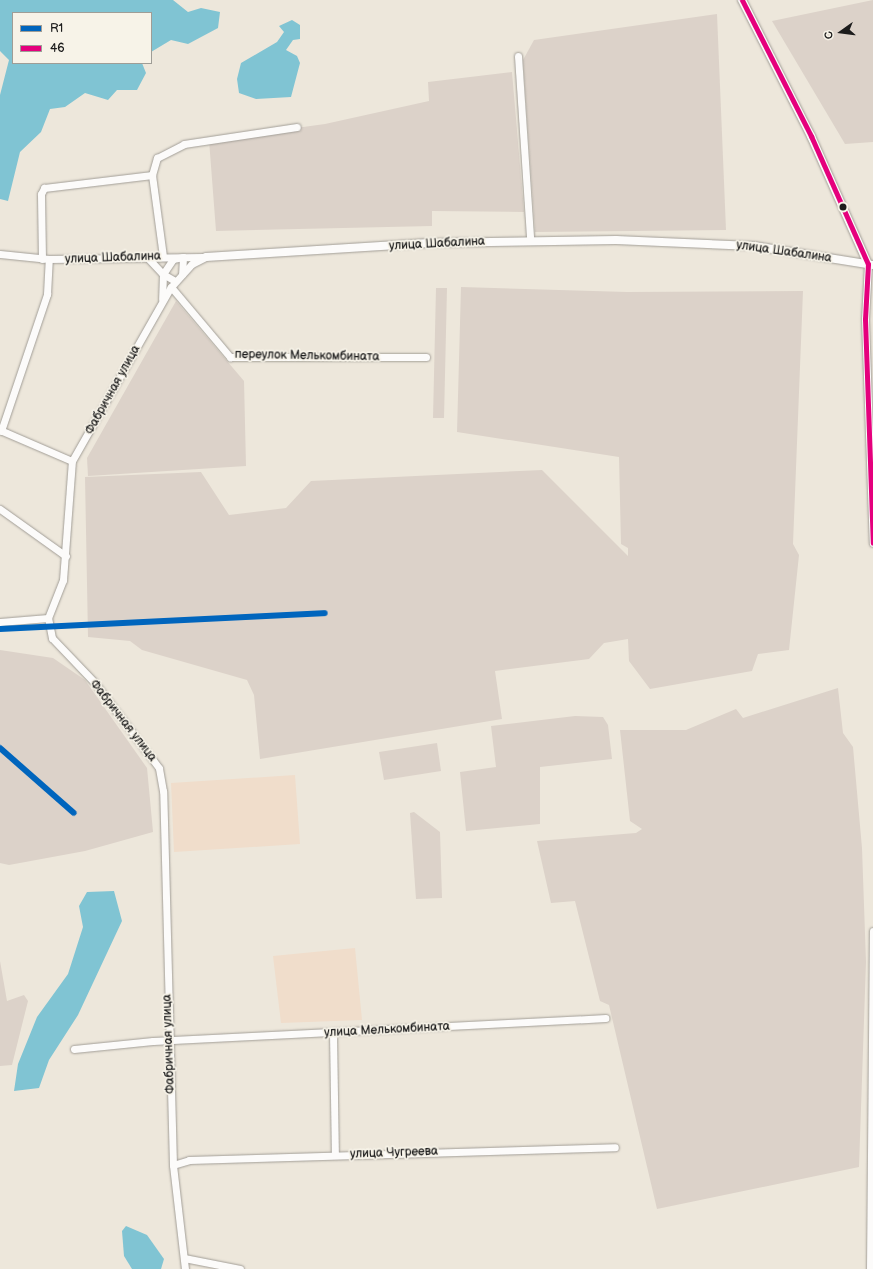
<!DOCTYPE html>
<html>
<head>
<meta charset="utf-8">
<style>
	body { margin:0 }
	#map { position:relative; width:873px; height:1269px; overflow:hidden; background:#ede7db; font-family:"Balsamiq Sans",sans-serif }
	div>[style] { position:absolute }
	.built>* { inset:0; background:#f0ddcb }
	.industrial>* { inset:0; background:#dcd2c9 }
	.water>* { inset:0; background:#80c4d3 }
	.roads { filter:drop-shadow(0 0 1px #a29e97) drop-shadow(0 0 1px #a29e97) }
	.minor>* { height:7px; margin:-3.5px; padding:0 3.5px; transform-origin:3.5px; border-radius:3.5px; background:#fcfbfa }
	.tertiary>* { height:8px; margin:-4px; padding:0 4px; transform-origin:4px; border-radius:4px; background:#fcfbfa }
	.bus-1>* { height:5px; margin:-2.5px; padding:0 2.5px; transform-origin:2.5px; border-radius:2.5px; background:#e5007d }
	.rail-1>* { height:6px; margin:-3px; padding:0 3px; transform-origin:3px; border-radius:3px; background:#0065bd }
	.dots>* { width:11px; height:11px; translate:-50% -50%; box-sizing:border-box; border:2px solid #f7f3e8; border-radius:50% }
	span { translate:-50% -50%; white-space:nowrap; text-align:center; line-height:1.15; -webkit-text-stroke:3.5px #f7f3e8; paint-order:stroke }
	.street-label { font-size:12px; color:#1c1c1c }
	.legend { position:absolute; left:12px; top:12px; width:140px; height:52px; box-sizing:border-box; background:#f7f3e8; border:1px solid #9f9d96; margin:0; padding:5px 7px; list-style:none; font-size:12px; color:#1c1c1c }
	.legend li { display:flex; align-items:center; gap:8px; height:20px }
	.legend b { width:20px; border:1px solid #9f9d96 }
	.north { position:absolute; left:821px; top:12px; width:40px; height:40px; -webkit-text-stroke:3px #f7f3e8; paint-order:stroke; rotate:256deg; font-size:11px; font-weight:700; line-height:16px; text-align:center; color:#1c1c1c }
	.north::after { content:''; display:block; margin:auto; width:14px; height:18px; background:#1c1c1c; clip-path:polygon(50% 0,100% 100%,50% 72%,0 100%) }
</style>
</head>
<body>
<div id="map">
	<div class="built">
		<div style="clip-path:polygon(295px 775px,300px 844px,174px 852px,171px 783px)"></div>
		<div style="clip-path:polygon(355px 948px,362px 1020px,281px 1023px,273px 956px)"></div>
	</div>
	<div class="industrial">
		<div style="clip-path:polygon(873px 0,873px 142px,845px 144px,772px 21px)"></div>
		<div style="clip-path:polygon(717px 14px,726px 230px,535px 232px,523px 60px,534px 40px)"></div>
		<div style="clip-path:polygon(512px 72px,524px 212px,432px 211px,432px 226px,216px 231px,209px 140px,325px 124px,429px 101px,428px 82px)"></div>
		<div style="clip-path:polygon(461px 287px,627px 292px,803px 291px,793px 544px,799px 555px,789px 650px,758px 654px,752px 671px,650px 689px,629px 661px,628px 639px,604px 643px,589px 659px,495px 671px,502px 719px,260px 759px,254px 695px,247px 680px,142px 650px,130px 641px,88px 637px,85px 477px,201px 472px,229px 515px,286px 508px,311px 481px,542px 470px,628px 556px,628px 548px,621px 544px,619px 457px,457px 432px)"></div>
		<div style="clip-path:polygon(436px 288px,447px 288px,444px 418px,433px 418px)"></div>
		<div style="clip-path:polygon(176px 301px,244px 381px,246px 466px,88px 476px,87px 458px)"></div>
		<div style="clip-path:polygon(0 650px,53px 658px,85px 680px,147px 768px,153px 832px,85px 851px,9px 865px,0 863px)"></div>
		<div style="clip-path:polygon(838px 688px,843px 733px,853px 747px,862px 848px,866px 962px,859px 1167px,657px 1209px,609px 1005px,600px 1001px,575px 901px,551px 903px,537px 841px,636px 833px,642px 829px,630px 821px,620px 730px,686px 730px,736px 709px,743px 718px)"></div>
		<div style="clip-path:polygon(575px 716px,603px 717px,608px 725px,612px 759px,540px 767px,540px 824px,466px 831px,460px 772px,496px 767px,491px 726px)"></div>
		<div style="clip-path:polygon(437px 743px,441px 771px,384px 780px,379px 752px)"></div>
		<div style="clip-path:polygon(414px 812px,440px 832px,442px 898px,416px 899px,410px 813px)"></div>
		<div style="clip-path:polygon(0 961px,7px 1001px,24px 995px,28px 1001px,12px 1065px,0 1066px)"></div>
	</div>
	<div class="water">
		<div style="clip-path:polygon(0 0,173px 0,188px 12px,201px 8px,220px 12px,218px 28px,188px 44px,171px 40px,151px 52px,151px 13px,13px 13px,13px 63px,142px 63px,146px 73px,137px 90px,117px 90px,108px 100px,85px 93px,65px 107px,50px 109px,41px 132px,20px 152px,8px 201px,0 199px,0 95px,9px 60px,0 51px)"></div>
		<div style="clip-path:polygon(292px 20px,300px 25px,300px 39px,293px 40px,286px 50px,297px 56px,300px 63px,291px 97px,256px 99px,239px 93px,237px 79px,241px 63px,277px 42px,284px 32px,279px 26px)"></div>
		<div style="clip-path:polygon(114px 891px,122px 921px,78px 1015px,49px 1060px,39px 1088px,14px 1091px,18px 1064px,37px 1017px,68px 974px,83px 927px,79px 906px,87px 892px)"></div>
		<div style="clip-path:polygon(126px 1226px,147px 1235px,164px 1259px,161px 1269px,132px 1269px,124px 1256px,122px 1231px)"></div>
	</div>
	<div class="roads">
		<div class="minor">
			<div style="left:518px;top:56px;width:183px;rotate:86.2deg"></div>
			<div style="left:152px;top:175px;width:82px;rotate:82.3deg"></div>
			<div style="left:0;top:254px;width:49px;rotate:5.8deg"></div>
			<div style="left:49px;top:259px;width:154px;rotate:-0.7deg"></div>
			<div style="left:147px;top:257px;width:23px;rotate:47deg"></div>
			<div style="left:163px;top:274px;width:25px;rotate:92deg"></div>
			<div style="left:42px;top:259px;width:65px;rotate:-90.9deg"></div>
			<div style="left:41px;top:194px;width:7px;rotate:-63deg"></div>
			<div style="left:44px;top:188px;width:109px;rotate:-6.9deg"></div>
			<div style="left:152px;top:175px;width:18px;rotate:-74deg"></div>
			<div style="left:157px;top:158px;width:30px;rotate:-27deg"></div>
			<div style="left:184px;top:144px;width:114px;rotate:-8.6deg"></div>
			<div style="left:868px;top:264px;width:55px;rotate:93.1deg"></div>
			<div style="left:865px;top:319px;width:224px;rotate:88deg"></div>
			<div style="left:175px;top:281px;width:14px;rotate:-150deg"></div>
			<div style="left:163px;top:274px;width:18px;rotate:-56deg"></div>
			<div style="left:173px;top:259px;width:10px;rotate:-11deg"></div>
			<div style="left:183px;top:257px;width:17px;rotate:93deg"></div>
			<div style="left:171px;top:287px;width:92px;rotate:49.9deg"></div>
			<div style="left:230px;top:357px;width:196px"></div>
			<div style="left:0;top:430px;width:78px;rotate:23.3deg"></div>
			<div style="left:1px;top:431px;width:145px;rotate:-71.4deg"></div>
			<div style="left:47px;top:294px;width:35px;rotate:-87deg"></div>
			<div style="left:0;top:509px;width:81px;rotate:35.5deg"></div>
			<div style="left:0;top:622px;width:48px;rotate:-4.8deg"></div>
			<div style="left:333px;top:1033px;width:121px;rotate:89.1deg"></div>
			<div style="left:74px;top:1049px;width:79px;rotate:-5.8deg"></div>
			<div style="left:153px;top:1041px;width:453px;rotate:-2.9deg"></div>
			<div style="left:173px;top:1165px;width:17px;rotate:-17deg"></div>
			<div style="left:189px;top:1160px;width:426px;rotate:-1.7deg"></div>
			<div style="left:184px;top:1258px;width:57px;rotate:11.1deg"></div>
			<div style="left:185px;top:1269px;width:105px;rotate:-96.6deg"></div>
			<div style="left:173px;top:1165px;width:374px;rotate:-91.5deg"></div>
			<div style="left:163px;top:791px;width:23px;rotate:-100deg"></div>
			<div style="left:159px;top:768px;width:106px;rotate:-127deg"></div>
			<div style="left:95px;top:683px;width:62px;rotate:-133.7deg"></div>
			<div style="left:52px;top:638px;width:20px;rotate:-101deg"></div>
			<div style="left:48px;top:618px;width:41px;rotate:-68.5deg"></div>
			<div style="left:63px;top:580px;width:119px;rotate:-85.7deg"></div>
			<div style="left:72px;top:461px;width:200px;rotate:-60.4deg"></div>
			<div style="left:171px;top:287px;width:31px;rotate:-48deg"></div>
			<div style="left:192px;top:264px;width:16px;rotate:-27deg"></div>
			<div style="left:870px;top:1269px;width:338px;rotate:-89.5deg"></div>
		</div>
		<div class="tertiary">
			<div style="left:742px;top:0;width:153px;rotate:63.1deg"></div>
			<div style="left:811px;top:136px;width:140px;rotate:66deg"></div>
			<div style="left:206px;top:257px;width:223px;rotate:-3.6deg"></div>
			<div style="left:429px;top:243px;width:187px;rotate:-0.9deg"></div>
			<div style="left:616px;top:240px;width:138px;rotate:2.5deg"></div>
			<div style="left:754px;top:246px;width:121px;rotate:9.1deg"></div>
		</div>
	</div>
	<div class="bus-1">
		<div style="left:742px;top:0;width:153px;rotate:63.1deg"></div>
		<div style="left:811px;top:136px;width:140px;rotate:66deg"></div>
		<div style="left:868px;top:264px;width:55px;rotate:93.1deg"></div>
		<div style="left:865px;top:319px;width:224px;rotate:88deg"></div>
	</div>
	<div class="rail-1">
		<div style="left:0;top:629px;width:325px;rotate:-2.8deg"></div>
		<div style="left:0;top:748px;width:98px;rotate:41.3deg"></div>
	</div>
	<div class="dots">
		<div style="left:843px;top:207px;background:#1c1c1c"></div>
	</div>
	<div class="street-label">
		<span style="left:437px;top:244px;rotate:-3deg">улица Шабалина</span>
		<span style="left:784px;top:252px;rotate:8deg">улица Шабалина</span>
		<span style="left:113px;top:258px;rotate:-2deg">улица Шабалина</span>
		<span style="left:307px;top:356px;rotate:1deg">переулок Мелькомбината</span>
		<span style="left:113px;top:390px;rotate:-61deg">Фабричная улица</span>
		<span style="left:123px;top:721px;rotate:52deg">Фабричная улица</span>
		<span style="left:387px;top:1030px;rotate:-3deg">улица Мелькомбината</span>
		<span style="left:169px;top:1044px;rotate:-92deg">Фабричная улица</span>
		<span style="left:394px;top:1153px;rotate:-2deg">улица Чугреева</span>
	</div>
	<ul class="legend">
	<li><b style="height:5px;background:#0065bd"></b>R1</li>
	<li><b style="height:5px;background:#e5007d"></b>46</li>
	</ul>
	<div class="north">С</div>
</div>
</body>
</html>
